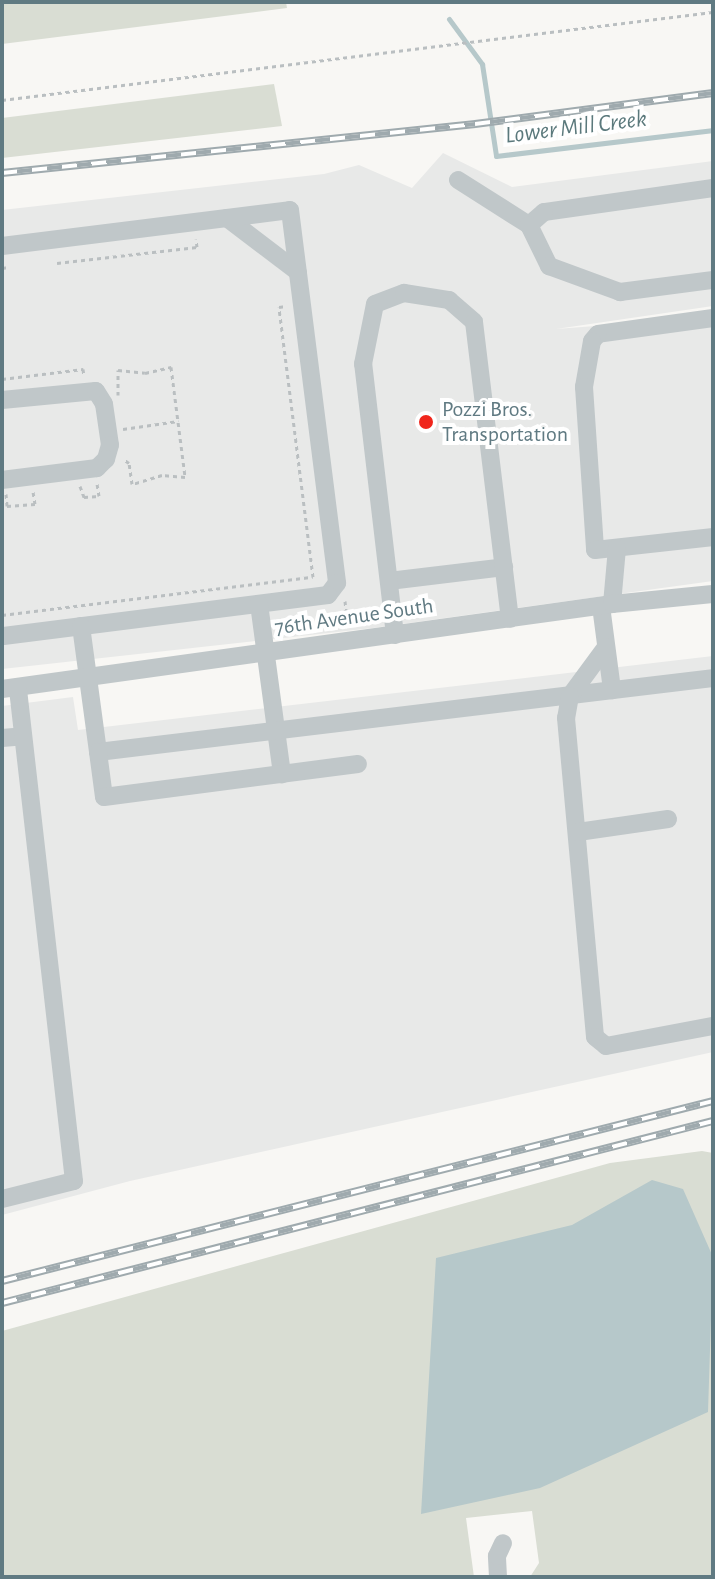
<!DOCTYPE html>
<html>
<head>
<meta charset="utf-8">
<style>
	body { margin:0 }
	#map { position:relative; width:715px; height:1579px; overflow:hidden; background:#f8f7f4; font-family:"Alegreya Sans",sans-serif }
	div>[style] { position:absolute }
	.built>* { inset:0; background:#e8e9e8 }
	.green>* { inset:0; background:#d9ddd3 }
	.water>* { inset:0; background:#b6c8ca }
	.stream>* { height:5px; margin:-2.5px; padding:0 2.5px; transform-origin:2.5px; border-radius:2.5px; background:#b6c8ca }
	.path>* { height:3px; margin-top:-1.5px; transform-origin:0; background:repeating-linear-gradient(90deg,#babfc1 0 4px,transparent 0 8px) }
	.minor>* { height:18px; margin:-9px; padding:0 9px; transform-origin:9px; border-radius:9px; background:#c0c7c9 }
	.rail>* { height:8px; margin-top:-4px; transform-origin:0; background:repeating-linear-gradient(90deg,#fff 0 15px,#9faaae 0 30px); box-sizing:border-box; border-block:2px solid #9faaae }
	.dots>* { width:22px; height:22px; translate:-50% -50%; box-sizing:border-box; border:4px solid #fff; border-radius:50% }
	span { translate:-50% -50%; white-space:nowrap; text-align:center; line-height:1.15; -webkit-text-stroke:8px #fff; paint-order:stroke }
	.poi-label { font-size:22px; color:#607a82 }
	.left { translate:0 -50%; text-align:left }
	.street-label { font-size:22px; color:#607a82 }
	.water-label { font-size:24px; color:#5b797c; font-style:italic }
	.frame { position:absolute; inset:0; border:4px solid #607a82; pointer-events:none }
</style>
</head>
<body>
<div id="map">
	<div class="built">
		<div style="clip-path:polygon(443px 153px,512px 187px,713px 161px,713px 306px,556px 329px,713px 317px,713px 581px,373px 628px,2px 669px,2px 210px,324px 174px,359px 165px,412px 188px)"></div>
		<div style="clip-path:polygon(713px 656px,713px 1052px,130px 1181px,2px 1215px,2px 706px,73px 697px,78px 730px)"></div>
	</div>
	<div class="green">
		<div style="clip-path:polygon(2px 2px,286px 2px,287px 8px,2px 44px)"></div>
		<div style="clip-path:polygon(274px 84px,282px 126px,2px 158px,2px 118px)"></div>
		<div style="clip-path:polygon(702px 1151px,713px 1153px,713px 1577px,530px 1577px,539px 1563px,532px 1511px,466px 1518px,474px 1577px,2px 1577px,2px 1331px,610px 1163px)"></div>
	</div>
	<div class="water">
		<div style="clip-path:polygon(652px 1180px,683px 1189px,713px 1257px,708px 1412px,540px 1488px,421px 1514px,436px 1258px,572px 1225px)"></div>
	</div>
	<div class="stream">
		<div style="left:449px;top:19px;width:56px;rotate:53.7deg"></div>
		<div style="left:482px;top:64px;width:93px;rotate:81.3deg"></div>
		<div style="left:496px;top:156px;width:219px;rotate:-6.8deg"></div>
	</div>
	<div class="path">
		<div style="left:2px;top:100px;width:716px;rotate:-7.06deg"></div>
		<div style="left:57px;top:263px;width:141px;rotate:-6.5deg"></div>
		<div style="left:197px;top:247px;width:8px;rotate:-97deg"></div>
		<div style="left:2px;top:268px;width:7px;rotate:-8deg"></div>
		<div style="left:2px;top:379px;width:82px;rotate:-7deg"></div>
		<div style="left:83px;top:369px;width:7px;rotate:82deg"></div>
		<div style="left:118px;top:395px;width:25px;rotate:-90deg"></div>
		<div style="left:118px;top:370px;width:27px;rotate:6deg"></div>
		<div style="left:145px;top:373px;width:27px;rotate:-13deg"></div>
		<div style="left:171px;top:367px;width:111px;rotate:82.7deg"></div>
		<div style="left:185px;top:477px;width:23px;rotate:-175deg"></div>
		<div style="left:162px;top:475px;width:31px;rotate:163deg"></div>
		<div style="left:132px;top:484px;width:21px;rotate:-98deg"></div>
		<div style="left:129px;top:463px;width:7px;rotate:-146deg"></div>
		<div style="left:123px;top:429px;width:56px;rotate:-8.3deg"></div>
		<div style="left:80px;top:486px;width:12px;rotate:70deg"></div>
		<div style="left:84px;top:497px;width:15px;rotate:-4deg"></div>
		<div style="left:99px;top:496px;width:13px;rotate:-99deg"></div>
		<div style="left:6px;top:494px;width:12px;rotate:85deg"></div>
		<div style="left:7px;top:506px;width:28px;rotate:-4deg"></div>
		<div style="left:35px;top:504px;width:13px;rotate:-99deg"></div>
		<div style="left:345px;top:601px;width:19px;rotate:84deg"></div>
		<div style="left:2px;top:615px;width:313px;rotate:-7deg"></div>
		<div style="left:313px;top:577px;width:272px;rotate:-97.2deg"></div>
		<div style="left:279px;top:307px;width:7px;rotate:-8deg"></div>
	</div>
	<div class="minor">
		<div style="left:458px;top:180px;width:84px;rotate:32.4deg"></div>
		<div style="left:713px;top:188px;width:171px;rotate:171.9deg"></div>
		<div style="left:544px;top:212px;width:20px;rotate:139deg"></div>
		<div style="left:529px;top:225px;width:46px;rotate:64deg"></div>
		<div style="left:549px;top:266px;width:76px;rotate:20.1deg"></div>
		<div style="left:620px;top:292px;width:94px;rotate:-7.4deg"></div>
		<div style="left:227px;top:218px;width:89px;rotate:37.3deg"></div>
		<div style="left:2px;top:246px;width:290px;rotate:-7.1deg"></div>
		<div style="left:290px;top:210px;width:376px;rotate:82.8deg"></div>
		<div style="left:337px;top:583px;width:15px;rotate:127deg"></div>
		<div style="left:328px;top:595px;width:329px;rotate:172.8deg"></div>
		<div style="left:713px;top:318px;width:116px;rotate:172.1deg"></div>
		<div style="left:598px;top:334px;width:9px;rotate:131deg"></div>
		<div style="left:592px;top:341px;width:47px;rotate:99.9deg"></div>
		<div style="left:584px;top:387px;width:163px;rotate:86.1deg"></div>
		<div style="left:595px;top:550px;width:119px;rotate:-6.3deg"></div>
		<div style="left:2px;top:400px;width:94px;rotate:-5.5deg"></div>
		<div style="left:96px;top:391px;width:15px;rotate:58deg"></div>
		<div style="left:104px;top:404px;width:41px;rotate:81.7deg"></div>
		<div style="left:110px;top:445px;width:15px;rotate:106deg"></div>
		<div style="left:106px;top:459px;width:13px;rotate:135deg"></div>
		<div style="left:97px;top:468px;width:96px;rotate:172.8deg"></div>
		<div style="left:389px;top:581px;width:116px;rotate:-6.9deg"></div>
		<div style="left:259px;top:604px;width:172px;rotate:82.3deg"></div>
		<div style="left:612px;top:604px;width:56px;rotate:-84.9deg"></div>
		<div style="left:601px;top:606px;width:85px;rotate:82.5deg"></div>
		<div style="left:81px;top:626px;width:127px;rotate:82.3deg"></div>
		<div style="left:98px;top:752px;width:619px;rotate:-6.86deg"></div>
		<div style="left:395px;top:635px;width:273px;rotate:-96.7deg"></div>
		<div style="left:363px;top:364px;width:61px;rotate:-78.7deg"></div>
		<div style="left:375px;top:304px;width:31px;rotate:-21deg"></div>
		<div style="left:404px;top:293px;width:46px;rotate:8.8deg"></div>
		<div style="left:449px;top:300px;width:33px;rotate:41deg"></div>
		<div style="left:474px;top:322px;width:299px;rotate:83.1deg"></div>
		<div style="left:606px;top:647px;width:61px;rotate:126.3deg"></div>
		<div style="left:570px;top:696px;width:22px;rotate:100deg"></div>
		<div style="left:566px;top:718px;width:320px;rotate:84.8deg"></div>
		<div style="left:595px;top:1037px;width:14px;rotate:39deg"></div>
		<div style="left:606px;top:1046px;width:109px;rotate:-10.6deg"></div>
		<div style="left:2px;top:689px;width:616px;rotate:-7.93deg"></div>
		<div style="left:612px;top:604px;width:101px;rotate:-5.7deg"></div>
		<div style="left:2px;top:738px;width:21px;rotate:-5deg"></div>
		<div style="left:98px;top:752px;width:45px;rotate:82.4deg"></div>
		<div style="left:104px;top:797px;width:256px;rotate:-7.4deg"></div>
		<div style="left:578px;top:832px;width:91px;rotate:-8.2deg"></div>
		<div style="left:2px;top:1199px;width:74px;rotate:-14deg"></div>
		<div style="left:74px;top:1181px;width:497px;rotate:-96.5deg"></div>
		<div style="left:498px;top:1577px;width:21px;rotate:-93deg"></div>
		<div style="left:497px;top:1556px;width:14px;rotate:-65deg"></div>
	</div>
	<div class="rail">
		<div style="left:2px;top:173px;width:476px;rotate:-5.9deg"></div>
		<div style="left:475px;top:124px;width:240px;rotate:-7.4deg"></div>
		<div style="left:2px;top:1281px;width:733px;rotate:-14.21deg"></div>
		<div style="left:2px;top:1303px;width:734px;rotate:-14.36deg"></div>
	</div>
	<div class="dots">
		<div style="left:426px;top:422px;background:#f0261c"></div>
	</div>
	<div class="poi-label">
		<span class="left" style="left:442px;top:422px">Pozzi Bros.<br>Transportation</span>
	</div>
	<div class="street-label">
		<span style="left:354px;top:617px;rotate:-8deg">76th Avenue South</span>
	</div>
	<div class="water-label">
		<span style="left:576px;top:128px;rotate:-7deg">Lower Mill Creek</span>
	</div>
	<div class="frame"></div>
</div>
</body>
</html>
